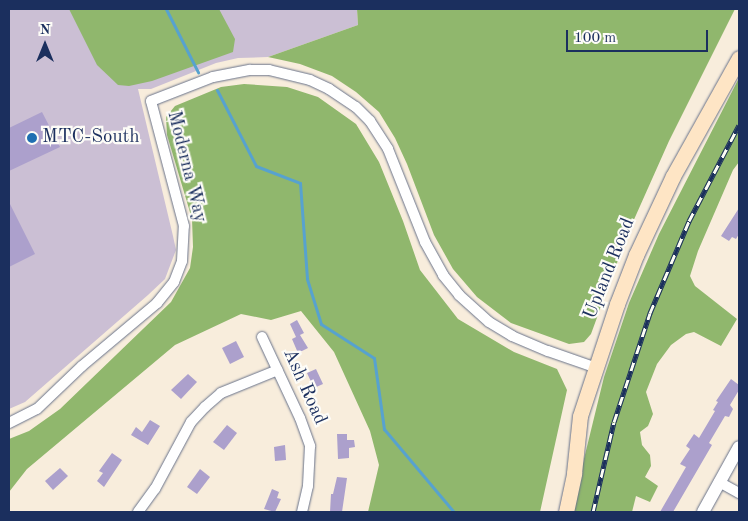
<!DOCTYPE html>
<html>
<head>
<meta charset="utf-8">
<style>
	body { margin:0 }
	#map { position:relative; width:748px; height:521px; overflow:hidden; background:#f8eddc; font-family:"Old Standard TT",serif }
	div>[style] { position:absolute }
	.industrial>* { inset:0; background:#cbbfd4 }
	.forest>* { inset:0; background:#90b76d }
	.stream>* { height:3px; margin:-1.5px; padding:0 1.5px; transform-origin:1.5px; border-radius:1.5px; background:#57a2cf }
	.building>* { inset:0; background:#aca0cc }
	.roads { filter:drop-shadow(0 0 1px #68728a) drop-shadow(0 0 1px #68728a) }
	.minor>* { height:10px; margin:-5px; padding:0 5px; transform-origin:5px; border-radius:5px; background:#fff }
	.tertiary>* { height:12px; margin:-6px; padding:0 6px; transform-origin:6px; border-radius:6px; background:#fff }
	.secondary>* { height:15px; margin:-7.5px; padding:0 7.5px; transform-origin:7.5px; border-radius:7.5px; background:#fee5c5 }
	.rail>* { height:5px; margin-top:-2.5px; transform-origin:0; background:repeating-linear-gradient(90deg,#fdfcf7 0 9px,#1b2f5e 0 18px); box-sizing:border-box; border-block:1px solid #1b2f5e }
	.dots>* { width:14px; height:14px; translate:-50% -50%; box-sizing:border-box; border:2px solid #fdfcf7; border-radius:50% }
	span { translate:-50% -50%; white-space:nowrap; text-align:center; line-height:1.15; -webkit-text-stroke:4.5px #fdfcf7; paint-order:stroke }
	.poi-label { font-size:19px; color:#1b2f5e }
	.left { translate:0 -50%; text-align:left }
	.street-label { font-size:19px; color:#1b2f5e }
	.frame { position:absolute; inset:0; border:10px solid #1b2f5e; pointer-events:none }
	.north { position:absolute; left:20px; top:20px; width:50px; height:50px; -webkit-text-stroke:4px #fdfcf7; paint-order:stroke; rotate:0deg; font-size:14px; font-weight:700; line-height:20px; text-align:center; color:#1b2f5e }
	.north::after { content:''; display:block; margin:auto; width:18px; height:22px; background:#1b2f5e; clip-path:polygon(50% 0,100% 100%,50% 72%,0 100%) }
	.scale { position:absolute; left:566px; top:30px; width:142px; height:22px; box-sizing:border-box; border:2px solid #1b2f5e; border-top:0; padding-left:6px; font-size:15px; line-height:18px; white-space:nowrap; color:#1b2f5e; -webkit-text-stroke:4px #fdfcf7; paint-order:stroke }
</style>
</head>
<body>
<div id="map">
	<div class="industrial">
		<div style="clip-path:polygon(9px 9px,357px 9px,358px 25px,268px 57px,238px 58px,216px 63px,151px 89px,138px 89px,173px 236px,176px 250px,171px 263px,165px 279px,148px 295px,25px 402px,9px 409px)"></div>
	</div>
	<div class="forest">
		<div style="clip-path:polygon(69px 9px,219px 9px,235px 39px,233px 52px,152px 81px,129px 86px,118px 85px,97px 65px)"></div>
		<div style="clip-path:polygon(357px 9px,735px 9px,669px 141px,628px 233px,591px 334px,584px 342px,569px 344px,511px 323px,477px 297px,453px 269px,434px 235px,407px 164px,395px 138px,379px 112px,356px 92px,332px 76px,300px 64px,268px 57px,358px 25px)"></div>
		<div style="clip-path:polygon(739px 78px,739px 162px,733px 170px,698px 251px,690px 276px,695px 286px,737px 319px,721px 346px,694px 332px,686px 334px,671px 345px,657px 364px,646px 392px,653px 414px,648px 426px,640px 432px,642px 445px,650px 455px,651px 466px,645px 477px,658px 486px,650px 502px,636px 496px,632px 512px,571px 512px,604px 377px,629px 303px,659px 234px)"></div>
		<div style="clip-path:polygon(244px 84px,287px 87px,318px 97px,356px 124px,379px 162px,403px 221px,420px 270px,458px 319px,514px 352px,557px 369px,567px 390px,540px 512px,368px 512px,379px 465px,370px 431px,334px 352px,301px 311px,271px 320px,241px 314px,175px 345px,27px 469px,9px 492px,9px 439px,29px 431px,60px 409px,171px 302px,190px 268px,193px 247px,192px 219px,167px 135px,166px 117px,175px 106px,221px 87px)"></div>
	</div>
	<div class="stream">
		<div style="left:166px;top:9px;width:71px;rotate:63.1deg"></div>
		<div style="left:217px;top:90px;width:85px;rotate:62.8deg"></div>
		<div style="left:256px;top:166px;width:47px;rotate:21.1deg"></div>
		<div style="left:300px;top:183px;width:96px;rotate:85.8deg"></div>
		<div style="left:307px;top:279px;width:47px;rotate:72.7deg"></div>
		<div style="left:321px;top:324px;width:63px;rotate:32.7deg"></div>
		<div style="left:374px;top:358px;width:72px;rotate:82deg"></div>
		<div style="left:384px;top:429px;width:109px;rotate:49.9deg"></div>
	</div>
	<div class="building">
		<div style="clip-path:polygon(42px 112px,60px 147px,9px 171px,9px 128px)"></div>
		<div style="clip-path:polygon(9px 202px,35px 254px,9px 267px)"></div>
		<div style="clip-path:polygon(739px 208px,739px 234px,736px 239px,732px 237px,729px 241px,721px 236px)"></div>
		<div style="clip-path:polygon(297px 320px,304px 333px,300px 335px,308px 348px,298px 353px,292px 339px,296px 337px,290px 324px)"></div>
		<div style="clip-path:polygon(236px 341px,244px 357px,230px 364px,222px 348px)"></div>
		<div style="clip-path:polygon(316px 369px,323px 384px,314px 388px,307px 373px)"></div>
		<div style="clip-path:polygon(188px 374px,197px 382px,181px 399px,171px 390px)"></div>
		<div style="clip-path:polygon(731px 379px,739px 385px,739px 390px,730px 405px,733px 409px,729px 417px,725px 416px,709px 443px,712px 445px,673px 512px,660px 512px,686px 467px,680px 464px,690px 449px,686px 446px,694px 434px,699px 438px,715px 411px,713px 410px,718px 402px,716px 401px)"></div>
		<div style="clip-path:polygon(150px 420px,160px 426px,148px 445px,131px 435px,136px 427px,142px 432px)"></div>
		<div style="clip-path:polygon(227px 425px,237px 433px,224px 450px,213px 442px)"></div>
		<div style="clip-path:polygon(337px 434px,347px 434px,347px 440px,354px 440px,355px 447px,349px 448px,349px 458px,338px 459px)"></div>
		<div style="clip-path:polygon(285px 445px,286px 460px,275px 461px,274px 447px)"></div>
		<div style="clip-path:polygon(112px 453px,122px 460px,104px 487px,97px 481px,103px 473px,99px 471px)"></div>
		<div style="clip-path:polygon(60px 468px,68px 476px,53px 490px,45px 481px)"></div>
		<div style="clip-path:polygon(200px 469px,210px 477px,197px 494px,187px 487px)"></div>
		<div style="clip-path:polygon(337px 477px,347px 478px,342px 512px,330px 512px,331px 494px,333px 494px)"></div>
		<div style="clip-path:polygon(272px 489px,279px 492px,277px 498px,281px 499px,275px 512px,264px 509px)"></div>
	</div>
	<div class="roads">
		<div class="minor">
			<div style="left:262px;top:337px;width:89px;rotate:64.9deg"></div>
			<div style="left:300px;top:418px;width:30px;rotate:70deg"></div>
			<div style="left:310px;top:446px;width:40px;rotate:92.9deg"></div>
			<div style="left:308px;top:486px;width:27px;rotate:103deg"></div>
			<div style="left:9px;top:423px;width:31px;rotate:-27deg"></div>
			<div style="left:37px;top:409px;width:62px;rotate:-43.7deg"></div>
			<div style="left:82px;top:366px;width:98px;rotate:-40deg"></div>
			<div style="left:157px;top:303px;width:27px;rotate:-51deg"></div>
			<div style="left:174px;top:282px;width:22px;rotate:-69deg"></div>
			<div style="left:182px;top:261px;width:35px;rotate:-87deg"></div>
			<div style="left:184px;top:226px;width:129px;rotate:-104.8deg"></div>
			<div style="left:151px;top:101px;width:66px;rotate:-21.2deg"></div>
			<div style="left:213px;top:77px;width:38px;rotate:-11deg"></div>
			<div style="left:250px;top:70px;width:19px"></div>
			<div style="left:269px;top:70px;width:42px;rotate:13.7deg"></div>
			<div style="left:310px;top:80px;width:21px;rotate:25deg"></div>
			<div style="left:329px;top:89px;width:32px;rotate:34deg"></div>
			<div style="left:356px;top:107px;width:20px;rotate:45deg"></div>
			<div style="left:370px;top:121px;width:33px;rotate:57deg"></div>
			<div style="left:388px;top:149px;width:100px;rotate:68.3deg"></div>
			<div style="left:425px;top:242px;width:38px;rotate:61deg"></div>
			<div style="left:443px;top:275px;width:26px;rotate:51deg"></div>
			<div style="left:459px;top:295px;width:40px;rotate:42deg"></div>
			<div style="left:489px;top:322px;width:27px;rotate:31deg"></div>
			<div style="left:512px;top:336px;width:39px;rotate:23deg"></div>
			<div style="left:548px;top:351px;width:49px;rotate:19.2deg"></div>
			<div style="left:719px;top:482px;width:23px;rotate:29deg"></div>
			<div style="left:138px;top:512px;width:29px;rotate:-54deg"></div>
			<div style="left:155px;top:489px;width:76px;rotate:-61.8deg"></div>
			<div style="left:191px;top:422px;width:21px;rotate:-47deg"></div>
			<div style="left:205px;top:407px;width:21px;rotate:-41deg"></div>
			<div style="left:221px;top:393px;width:61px;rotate:-22deg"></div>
		</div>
		<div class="tertiary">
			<div style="left:703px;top:512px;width:74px;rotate:-61deg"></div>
		</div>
		<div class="secondary">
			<div style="left:566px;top:512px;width:40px;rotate:-78deg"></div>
			<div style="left:574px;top:473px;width:57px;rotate:-84deg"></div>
			<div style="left:580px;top:416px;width:118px;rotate:-71.7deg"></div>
			<div style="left:617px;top:304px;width:53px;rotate:-68.8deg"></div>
			<div style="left:636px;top:255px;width:87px;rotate:-64.9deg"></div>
			<div style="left:673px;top:176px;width:135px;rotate:-60.8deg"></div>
		</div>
	</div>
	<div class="rail">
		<div style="left:593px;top:512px;width:92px;rotate:-76.9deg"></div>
		<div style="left:614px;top:422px;width:115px;rotate:-71.7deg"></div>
		<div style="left:650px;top:313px;width:100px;rotate:-67deg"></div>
		<div style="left:689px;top:221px;width:108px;rotate:-62.5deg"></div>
	</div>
	<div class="dots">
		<div style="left:32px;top:138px;background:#1f6fb2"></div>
	</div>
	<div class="poi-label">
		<span class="left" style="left:42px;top:138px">MTC-South</span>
	</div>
	<div class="street-label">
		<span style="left:186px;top:167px;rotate:76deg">Moderna Way</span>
		<span style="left:610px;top:269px;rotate:-68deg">Upland Road</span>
		<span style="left:304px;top:387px;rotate:66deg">Ash Road</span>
	</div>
	<div class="frame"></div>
	<div class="north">N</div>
	<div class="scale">100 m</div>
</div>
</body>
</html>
